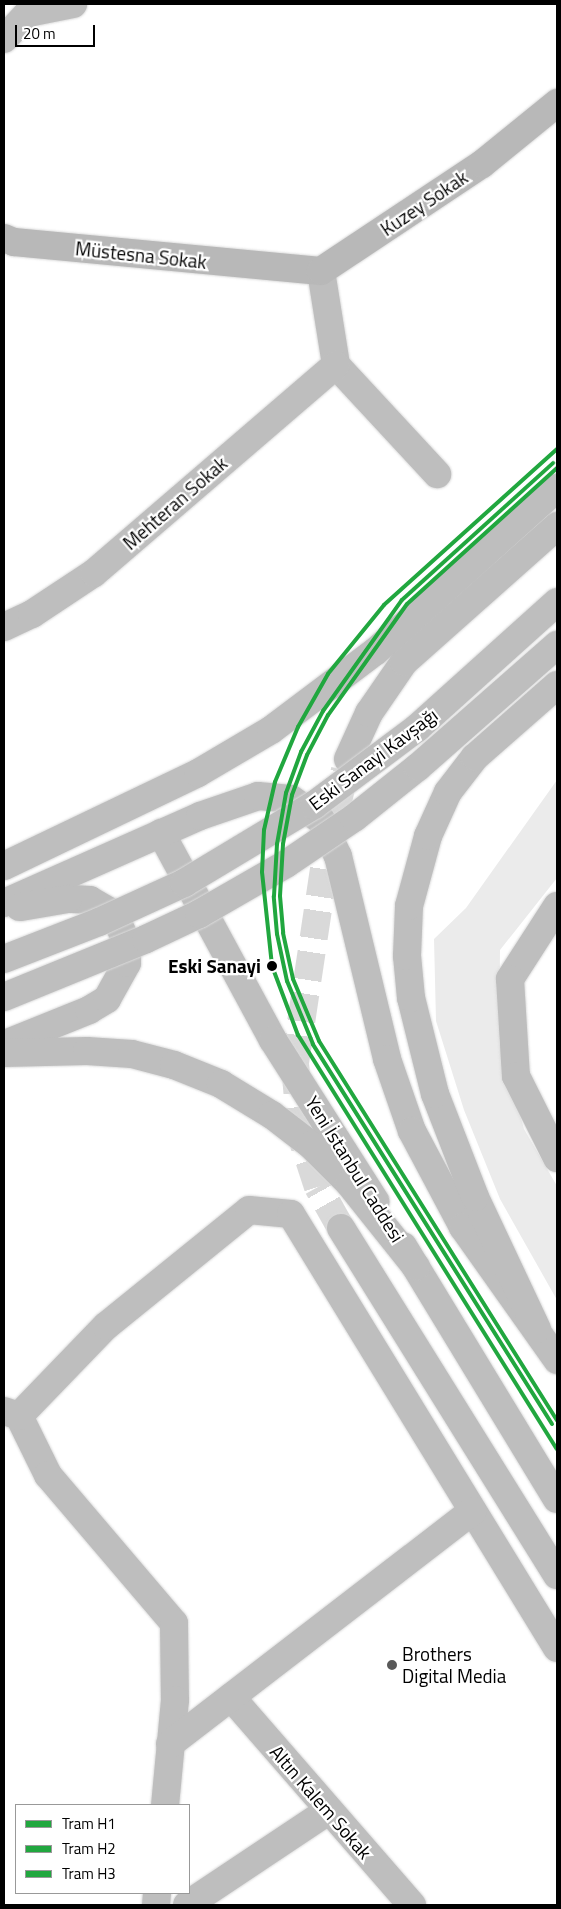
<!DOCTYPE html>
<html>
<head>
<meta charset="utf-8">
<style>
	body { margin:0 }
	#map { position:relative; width:561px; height:1909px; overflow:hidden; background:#fff; font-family:"Titillium Web",sans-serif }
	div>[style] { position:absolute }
	.green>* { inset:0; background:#ebebeb }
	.primary-tunnel>* { height:28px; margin-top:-14px; transform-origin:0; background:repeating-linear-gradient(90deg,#d9d9d9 0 28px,transparent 0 42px) }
	.roads { filter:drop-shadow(0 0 1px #dbdbdb) drop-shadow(0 0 1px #dbdbdb) }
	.street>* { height:28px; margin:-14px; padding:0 14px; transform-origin:14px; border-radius:14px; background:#bebebe }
	.secondary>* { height:28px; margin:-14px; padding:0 14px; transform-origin:14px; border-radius:14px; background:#b8b8b8 }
	.primary>* { height:28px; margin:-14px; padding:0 14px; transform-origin:14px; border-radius:14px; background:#bebebe }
	.highway>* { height:28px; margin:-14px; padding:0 14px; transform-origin:14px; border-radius:14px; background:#bebebe }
	.bridges { filter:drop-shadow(0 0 1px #dbdbdb) drop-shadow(0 0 1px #dbdbdb) }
	.highway-bridge>* { height:28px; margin:-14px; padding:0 14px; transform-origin:14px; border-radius:14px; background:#bebebe }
	.tram-1>* { height:4px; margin:-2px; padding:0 2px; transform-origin:2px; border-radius:2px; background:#21a73f }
	.tram-2>* { height:4px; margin:-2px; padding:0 2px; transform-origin:2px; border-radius:2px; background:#21a73f }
	.tram-3>* { height:4px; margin:-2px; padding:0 2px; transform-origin:2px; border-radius:2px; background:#21a73f }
	.dots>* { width:14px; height:14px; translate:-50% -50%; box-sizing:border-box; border:2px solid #fff; border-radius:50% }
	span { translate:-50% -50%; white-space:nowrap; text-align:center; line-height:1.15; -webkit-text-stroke:4.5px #fff; paint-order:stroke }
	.street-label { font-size:19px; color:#000 }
	.stop-label { font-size:19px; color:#000; font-weight:700 }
	.right { translate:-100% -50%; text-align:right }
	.poi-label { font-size:19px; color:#000 }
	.left { translate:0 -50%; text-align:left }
	.frame { position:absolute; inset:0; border:5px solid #000; pointer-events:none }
	.legend { position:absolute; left:15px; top:1804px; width:175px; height:90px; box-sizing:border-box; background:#fff; border:1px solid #999; margin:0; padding:6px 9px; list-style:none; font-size:15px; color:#000 }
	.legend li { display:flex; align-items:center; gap:10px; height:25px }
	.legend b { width:25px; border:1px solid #999 }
	.scale { position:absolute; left:15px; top:25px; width:80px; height:22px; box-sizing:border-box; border:2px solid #000; border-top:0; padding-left:6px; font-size:15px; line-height:18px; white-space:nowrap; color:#000; -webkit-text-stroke:4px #fff; paint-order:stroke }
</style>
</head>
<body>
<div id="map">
	<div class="green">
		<div style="clip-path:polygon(557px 780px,557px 878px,500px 950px,499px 1041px,524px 1129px,557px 1186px,557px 1300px,500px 1199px,464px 1110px,436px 1021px,434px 939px,466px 908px)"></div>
	</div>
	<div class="primary-tunnel">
		<div style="left:341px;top:1228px;width:47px;rotate:-119.3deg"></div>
		<div style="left:318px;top:1187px;width:55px;rotate:-108.1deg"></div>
		<div style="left:301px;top:1135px;width:72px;rotate:-94.8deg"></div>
		<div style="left:295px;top:1063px;width:210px;rotate:-81.5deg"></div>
		<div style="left:326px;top:855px;width:87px;rotate:-77.4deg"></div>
	</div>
	<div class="roads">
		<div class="street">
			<div style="left:4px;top:39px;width:35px;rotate:-47deg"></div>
			<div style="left:28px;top:13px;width:46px;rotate:-11.3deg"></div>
			<div style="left:321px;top:271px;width:95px;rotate:80.9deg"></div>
			<div style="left:336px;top:365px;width:149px;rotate:47.2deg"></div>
			<div style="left:4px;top:627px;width:31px;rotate:-25deg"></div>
			<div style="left:32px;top:614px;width:74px;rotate:-33.5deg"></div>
			<div style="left:94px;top:573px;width:319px;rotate:-40.7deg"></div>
			<div style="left:557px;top:906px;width:87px;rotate:122.8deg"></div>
			<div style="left:510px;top:979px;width:97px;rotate:86.5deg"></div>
			<div style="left:516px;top:1076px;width:92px;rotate:63.4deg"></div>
			<div style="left:4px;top:1411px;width:16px;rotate:18deg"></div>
			<div style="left:19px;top:1416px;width:66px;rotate:63.8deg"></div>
			<div style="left:48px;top:1475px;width:194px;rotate:49.6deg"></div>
			<div style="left:174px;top:1623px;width:77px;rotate:89.3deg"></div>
			<div style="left:175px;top:1700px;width:105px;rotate:95.4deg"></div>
			<div style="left:19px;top:1416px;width:125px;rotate:-46deg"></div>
			<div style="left:106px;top:1326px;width:184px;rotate:-39deg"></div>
			<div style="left:249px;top:1210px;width:42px;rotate:5.4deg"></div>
			<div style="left:291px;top:1214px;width:509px;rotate:58.5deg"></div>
			<div style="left:231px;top:1697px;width:276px;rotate:49deg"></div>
			<div style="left:170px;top:1744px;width:382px;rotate:-37.6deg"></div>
			<div style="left:156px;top:1905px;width:12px;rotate:-85deg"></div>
			<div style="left:187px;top:1905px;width:169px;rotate:-33.7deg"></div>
		</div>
		<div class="secondary">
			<div style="left:4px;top:238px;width:11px;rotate:22deg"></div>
			<div style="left:14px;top:242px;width:308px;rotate:5.4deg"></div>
			<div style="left:321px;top:271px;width:193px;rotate:-33.6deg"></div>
			<div style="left:482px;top:164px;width:97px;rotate:-39.1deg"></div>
		</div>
		<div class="primary">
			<div style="left:348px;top:759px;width:51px;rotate:-65.5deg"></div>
			<div style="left:369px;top:713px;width:62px;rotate:-55.5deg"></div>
			<div style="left:404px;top:662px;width:205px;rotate:-41.6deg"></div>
			<div style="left:321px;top:820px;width:40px;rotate:65deg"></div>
			<div style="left:338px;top:856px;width:209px;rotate:76.4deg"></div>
			<div style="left:387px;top:1059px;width:76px;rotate:70.9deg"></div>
			<div style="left:412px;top:1131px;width:109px;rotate:62deg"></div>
			<div style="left:463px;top:1227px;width:163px;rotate:54.7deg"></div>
			<div style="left:161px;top:833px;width:235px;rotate:61.6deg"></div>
			<div style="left:273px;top:1040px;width:191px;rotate:57.6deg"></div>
			<div style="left:4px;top:866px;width:215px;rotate:-25.6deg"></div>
			<div style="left:198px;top:773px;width:85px;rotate:-30.5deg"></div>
			<div style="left:271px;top:730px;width:131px;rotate:-37deg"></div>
			<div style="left:376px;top:651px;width:244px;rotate:-42deg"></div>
			<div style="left:341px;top:1228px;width:409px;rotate:58.1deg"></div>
			<div style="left:403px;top:1246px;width:296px;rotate:58.7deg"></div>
		</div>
		<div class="highway">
			<div style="left:4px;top:903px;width:214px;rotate:-23.9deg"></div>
			<div style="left:200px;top:816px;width:61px;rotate:-19deg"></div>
			<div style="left:258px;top:796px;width:33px;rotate:5deg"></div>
			<div style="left:291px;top:799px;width:37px;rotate:35deg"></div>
			<div style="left:5px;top:1044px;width:91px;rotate:-22deg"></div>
			<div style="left:89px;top:1010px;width:21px;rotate:-31deg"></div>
			<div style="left:107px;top:999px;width:41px;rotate:-60.9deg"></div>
			<div style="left:127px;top:963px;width:20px;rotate:-90deg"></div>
			<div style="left:127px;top:943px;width:20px;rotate:-114deg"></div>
			<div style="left:119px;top:925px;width:17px;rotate:-126deg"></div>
			<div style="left:109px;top:911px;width:22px;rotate:-150deg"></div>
			<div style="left:90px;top:900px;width:22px;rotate:-177deg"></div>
			<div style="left:68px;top:899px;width:49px;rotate:170.5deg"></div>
			<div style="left:4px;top:1053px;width:83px;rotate:-1.4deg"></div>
			<div style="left:87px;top:1051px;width:45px;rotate:3.8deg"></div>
			<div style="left:132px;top:1054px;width:43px;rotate:14.7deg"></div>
			<div style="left:174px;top:1065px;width:51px;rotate:22deg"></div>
			<div style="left:221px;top:1084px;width:60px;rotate:31.3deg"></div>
			<div style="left:272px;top:1115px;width:49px;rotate:37.6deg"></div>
			<div style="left:311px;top:1145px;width:54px;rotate:45deg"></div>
			<div style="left:349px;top:1183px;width:107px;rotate:51.4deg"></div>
			<div style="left:537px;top:1329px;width:146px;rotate:-115.2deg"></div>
			<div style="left:475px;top:1197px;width:110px;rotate:-111.2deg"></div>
			<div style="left:435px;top:1094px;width:99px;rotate:-104deg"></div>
			<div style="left:411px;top:998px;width:42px;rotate:-95.4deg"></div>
			<div style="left:407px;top:956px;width:50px;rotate:-87.7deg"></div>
			<div style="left:409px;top:906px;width:73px;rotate:-74.8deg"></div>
			<div style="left:428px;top:836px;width:48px;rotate:-65.6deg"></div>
			<div style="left:448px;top:792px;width:44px;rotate:-52.4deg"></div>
			<div style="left:475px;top:757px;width:109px;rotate:-41.3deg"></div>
		</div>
	</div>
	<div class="bridges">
		<div class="highway-bridge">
			<div style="left:4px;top:959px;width:102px;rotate:-21.3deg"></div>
			<div style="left:99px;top:922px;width:94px;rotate:-24.6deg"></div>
			<div style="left:184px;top:883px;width:152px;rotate:-31deg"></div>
			<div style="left:314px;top:805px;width:129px;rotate:-36.8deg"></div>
			<div style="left:417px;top:728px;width:188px;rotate:-42deg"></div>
			<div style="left:4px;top:997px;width:153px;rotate:-22.2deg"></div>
			<div style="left:146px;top:939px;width:59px;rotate:-25.3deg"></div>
			<div style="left:199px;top:914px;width:100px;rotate:-29.9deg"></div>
			<div style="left:286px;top:864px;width:82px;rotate:-34.1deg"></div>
			<div style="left:354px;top:818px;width:82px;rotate:-38.6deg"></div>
			<div style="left:418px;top:767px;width:185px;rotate:-41.3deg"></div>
		</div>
	</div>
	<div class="tram-1">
		<div style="left:557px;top:449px;width:233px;rotate:138deg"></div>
		<div style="left:384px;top:605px;width:89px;rotate:129.1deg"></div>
		<div style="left:328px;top:674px;width:61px;rotate:119.5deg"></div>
		<div style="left:298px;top:727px;width:60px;rotate:112.7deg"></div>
		<div style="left:275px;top:782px;width:49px;rotate:102.9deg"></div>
		<div style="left:264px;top:830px;width:42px;rotate:92.7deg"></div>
		<div style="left:262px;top:872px;width:95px;rotate:83.9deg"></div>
		<div style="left:272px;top:966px;width:74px;rotate:69.4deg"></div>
		<div style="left:298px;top:1035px;width:488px;rotate:58deg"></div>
	</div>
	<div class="tram-2">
		<div style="left:557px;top:468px;width:202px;rotate:137.8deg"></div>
		<div style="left:407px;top:604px;width:136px;rotate:125.4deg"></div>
		<div style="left:328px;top:715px;width:45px;rotate:117.7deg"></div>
		<div style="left:307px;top:755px;width:43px;rotate:110.6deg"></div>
		<div style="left:292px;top:795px;width:50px;rotate:100.4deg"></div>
		<div style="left:283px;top:844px;width:52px;rotate:93.3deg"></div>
		<div style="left:280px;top:896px;width:37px;rotate:85deg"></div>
		<div style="left:283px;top:933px;width:47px;rotate:77.7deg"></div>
		<div style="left:293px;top:979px;width:67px;rotate:67.2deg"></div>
		<div style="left:319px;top:1041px;width:448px;rotate:57.9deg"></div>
	</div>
	<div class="tram-3">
		<div style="left:552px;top:1424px;width:449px;rotate:-122.2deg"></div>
		<div style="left:313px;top:1044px;width:68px;rotate:-112.4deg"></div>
		<div style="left:287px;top:981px;width:48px;rotate:-102deg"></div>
		<div style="left:277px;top:934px;width:38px;rotate:-95deg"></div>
		<div style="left:274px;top:896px;width:52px;rotate:-86.7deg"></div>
		<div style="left:277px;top:844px;width:52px;rotate:-80deg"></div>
		<div style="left:286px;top:793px;width:44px;rotate:-69.9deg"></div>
		<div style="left:301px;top:752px;width:47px;rotate:-61.8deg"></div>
		<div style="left:323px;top:711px;width:136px;rotate:-54.6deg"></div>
		<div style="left:402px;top:600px;width:204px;rotate:-42.2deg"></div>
	</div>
	<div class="dots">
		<div style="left:272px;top:966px;background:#000"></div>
		<div style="left:392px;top:1665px;background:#595959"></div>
	</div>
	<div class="street-label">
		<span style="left:424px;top:203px;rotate:-34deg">Kuzey Sokak</span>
		<span style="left:141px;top:255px;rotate:6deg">Müstesna Sokak</span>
		<span style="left:175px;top:503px;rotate:-41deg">Mehteran Sokak</span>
		<span style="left:373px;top:759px;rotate:-37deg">Eski Sanayi Kavşağı</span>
		<span style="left:355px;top:1169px;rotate:58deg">Yeni İstanbul Caddesi</span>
		<span style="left:321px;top:1802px;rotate:49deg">Altın Kalem Sokak</span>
	</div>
	<div class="stop-label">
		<span class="right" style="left:261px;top:966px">Eski Sanayi</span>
	</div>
	<div class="poi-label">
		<span class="left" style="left:402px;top:1665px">Brothers<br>Digital Media</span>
	</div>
	<div class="frame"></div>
	<ul class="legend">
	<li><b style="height:6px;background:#21a73f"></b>Tram H1</li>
	<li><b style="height:6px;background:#21a73f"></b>Tram H2</li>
	<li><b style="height:6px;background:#21a73f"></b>Tram H3</li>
	</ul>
	<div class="scale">20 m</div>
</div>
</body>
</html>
